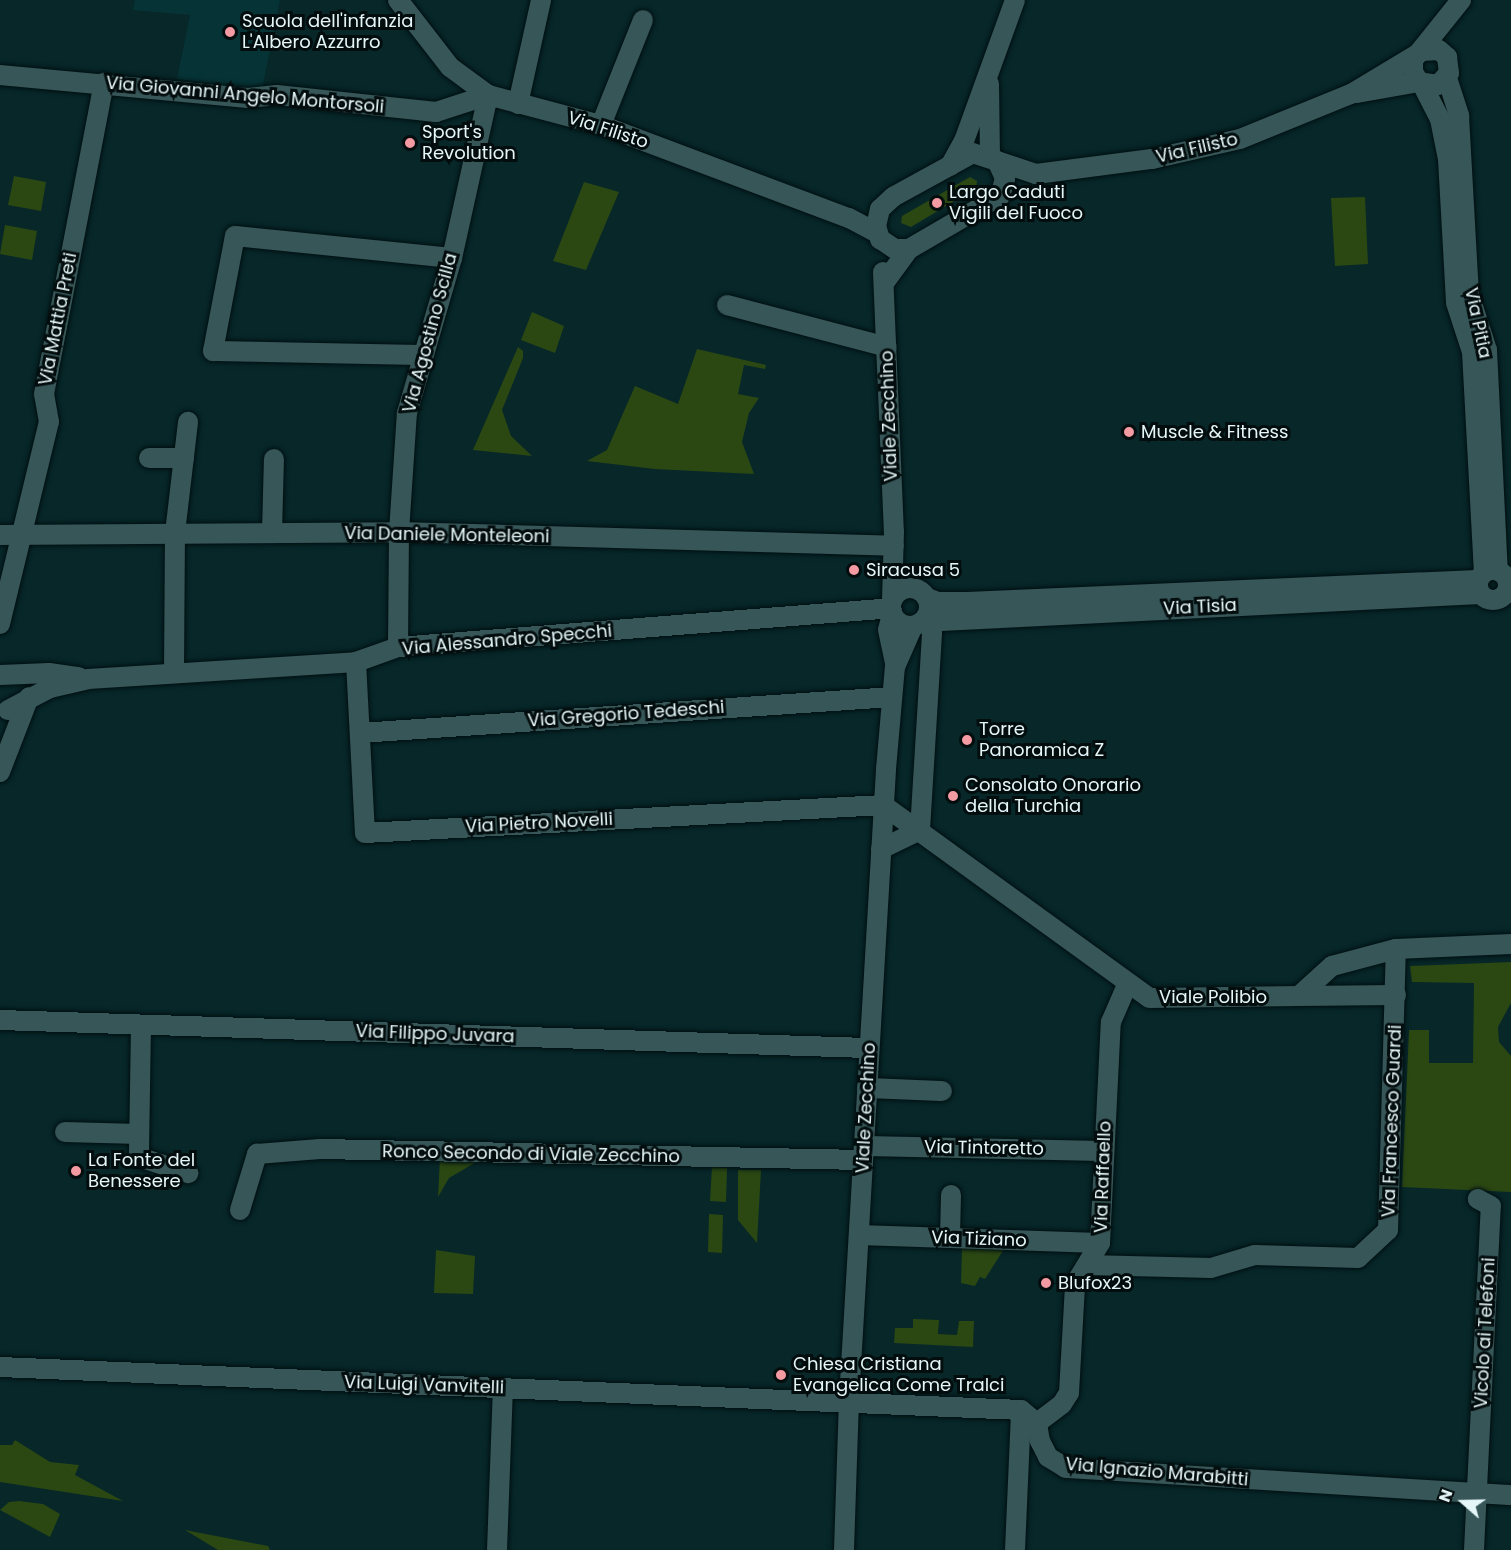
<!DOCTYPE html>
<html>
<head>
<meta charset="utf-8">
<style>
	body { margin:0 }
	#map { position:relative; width:1511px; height:1550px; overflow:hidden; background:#072729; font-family:Poppins,sans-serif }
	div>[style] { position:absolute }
	.built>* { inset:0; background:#063336 }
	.green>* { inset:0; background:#2b4813 }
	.roads { filter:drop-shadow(0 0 2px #000f10) drop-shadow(0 0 2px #000f10) }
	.minor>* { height:20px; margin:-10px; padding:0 10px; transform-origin:10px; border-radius:10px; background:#375658 }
	.minor>.ring { margin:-10px; padding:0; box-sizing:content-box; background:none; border:20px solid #375658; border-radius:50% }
	.dots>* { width:16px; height:16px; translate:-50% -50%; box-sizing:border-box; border:3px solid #030d0e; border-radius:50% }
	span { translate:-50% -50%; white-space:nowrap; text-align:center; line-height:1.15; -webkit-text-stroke:6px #030d0e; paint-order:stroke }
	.poi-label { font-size:18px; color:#e5f6f8 }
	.left { translate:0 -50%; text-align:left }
	.street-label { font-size:18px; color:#e5f6f8 }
	.north { position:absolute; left:1433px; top:1472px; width:60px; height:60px; -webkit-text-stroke:4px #030d0e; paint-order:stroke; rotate:290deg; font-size:16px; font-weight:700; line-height:24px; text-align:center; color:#e5f6f8 }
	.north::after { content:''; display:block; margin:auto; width:21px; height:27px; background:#e5f6f8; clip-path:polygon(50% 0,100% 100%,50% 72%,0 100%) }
</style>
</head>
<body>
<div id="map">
	<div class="built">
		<div style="clip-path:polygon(135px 0,280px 0,262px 90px,177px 79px,190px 15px,133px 10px)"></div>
	</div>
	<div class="green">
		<div style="clip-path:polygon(14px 176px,46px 182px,41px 211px,8px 205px)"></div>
		<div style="clip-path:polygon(970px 177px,977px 181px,976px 188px,911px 227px,901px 223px,902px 216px)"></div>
		<div style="clip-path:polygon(584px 182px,619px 192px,586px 270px,553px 261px)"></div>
		<div style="clip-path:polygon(1365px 197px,1368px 264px,1335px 266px,1331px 198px)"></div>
		<div style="clip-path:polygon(5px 225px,37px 231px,32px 260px,0 254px)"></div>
		<div style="clip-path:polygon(532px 312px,564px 326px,555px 353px,521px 340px)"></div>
		<div style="clip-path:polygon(518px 347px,523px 351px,523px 358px,502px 410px,511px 436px,532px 456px,473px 450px)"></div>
		<div style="clip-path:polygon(697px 349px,766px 365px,765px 369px,744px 365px,738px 394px,759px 398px,749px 413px,742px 442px,754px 474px,655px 469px,587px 461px,607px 450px,635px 386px,678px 404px)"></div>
		<div style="clip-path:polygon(1511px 962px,1511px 1003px,1498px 1027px,1499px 1042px,1511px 1056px,1511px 1192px,1402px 1187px,1409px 1030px,1429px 1030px,1429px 1063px,1473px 1063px,1474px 983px,1412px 982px,1410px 966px)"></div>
		<div style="clip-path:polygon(440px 1158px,478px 1161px,449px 1178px,438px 1197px)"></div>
		<div style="clip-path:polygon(712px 1167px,727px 1168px,726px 1202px,710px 1201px)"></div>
		<div style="clip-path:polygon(738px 1170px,761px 1170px,757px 1243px,738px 1220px)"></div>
		<div style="clip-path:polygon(709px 1214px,723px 1215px,722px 1253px,708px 1252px)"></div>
		<div style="clip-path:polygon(962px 1247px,1004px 1249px,985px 1279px,980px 1277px,975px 1286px,961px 1283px)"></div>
		<div style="clip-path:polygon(436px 1250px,475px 1256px,473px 1294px,434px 1293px)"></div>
		<div style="clip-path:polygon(913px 1319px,939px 1320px,938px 1334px,957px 1335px,959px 1321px,974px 1321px,973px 1347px,894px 1343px,895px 1328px,913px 1328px)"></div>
		<div style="clip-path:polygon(15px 1440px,50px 1462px,79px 1465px,75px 1475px,123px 1501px,0 1482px,0 1445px,12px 1445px)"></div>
		<div style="clip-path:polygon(19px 1501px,43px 1504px,60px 1514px,50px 1537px,0 1510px,9px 1502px)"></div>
		<div style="clip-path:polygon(185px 1530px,268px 1546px,270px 1550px,218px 1550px)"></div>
	</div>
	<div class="roads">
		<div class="minor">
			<div style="left:398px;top:0;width:85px;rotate:52.2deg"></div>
			<div style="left:450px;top:67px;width:47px;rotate:36.4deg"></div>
			<div style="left:488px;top:95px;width:117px;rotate:14.9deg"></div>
			<div style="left:601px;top:125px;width:265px;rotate:20.6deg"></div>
			<div style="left:849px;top:218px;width:32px;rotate:28deg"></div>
			<div style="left:1422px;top:51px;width:17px;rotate:-3deg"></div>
			<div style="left:1439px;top:50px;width:11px;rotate:41deg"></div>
			<div style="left:1447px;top:57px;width:16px;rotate:83deg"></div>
			<div style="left:1449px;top:73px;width:16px;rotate:133deg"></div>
			<div style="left:1438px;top:85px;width:19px;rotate:-171deg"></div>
			<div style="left:1419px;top:82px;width:12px;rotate:-121deg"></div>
			<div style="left:1413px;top:72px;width:12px;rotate:-90deg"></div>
			<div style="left:1413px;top:60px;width:77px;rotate:-51.3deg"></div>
			<div style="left:0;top:75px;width:249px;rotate:5.3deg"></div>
			<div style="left:248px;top:98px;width:29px;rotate:-6deg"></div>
			<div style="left:277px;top:95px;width:160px;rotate:6.1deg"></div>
			<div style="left:436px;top:112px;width:55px;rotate:-18.1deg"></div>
			<div style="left:1447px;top:78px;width:40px;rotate:72deg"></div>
			<div style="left:1459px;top:116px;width:178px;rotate:86.8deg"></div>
			<div style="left:1469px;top:294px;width:59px;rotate:72.2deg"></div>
			<div style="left:1487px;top:350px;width:221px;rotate:87.2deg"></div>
			<div style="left:989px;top:84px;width:72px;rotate:89.2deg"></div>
			<div style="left:1422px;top:84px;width:39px;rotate:63deg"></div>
			<div style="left:1440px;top:119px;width:41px;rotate:78.7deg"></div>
			<div style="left:1448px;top:159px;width:144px;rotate:86.8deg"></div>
			<div style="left:1456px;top:303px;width:52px;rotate:71.9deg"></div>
			<div style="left:1472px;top:352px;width:221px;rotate:86.9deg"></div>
			<div style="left:1357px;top:93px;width:63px;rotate:-10.1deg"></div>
			<div style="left:518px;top:104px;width:107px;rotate:-77.5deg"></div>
			<div style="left:601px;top:125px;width:113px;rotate:-68.2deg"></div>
			<div style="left:997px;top:161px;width:41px;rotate:18.4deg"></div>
			<div style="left:1036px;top:174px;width:117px;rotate:-7.4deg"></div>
			<div style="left:1152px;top:159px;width:90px;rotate:-12.8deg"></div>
			<div style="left:1240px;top:139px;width:120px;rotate:-22.1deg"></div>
			<div style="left:1351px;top:94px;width:76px;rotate:-31deg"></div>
			<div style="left:950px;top:166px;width:29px;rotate:-61deg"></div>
			<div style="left:964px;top:141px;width:150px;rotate:-70.1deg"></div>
			<div style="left:883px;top:272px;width:260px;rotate:87.6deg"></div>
			<div style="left:894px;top:532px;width:69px;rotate:91.7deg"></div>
			<div style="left:884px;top:283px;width:42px;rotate:-53.7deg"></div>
			<div style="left:909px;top:249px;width:105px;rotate:-30.2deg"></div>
			<div style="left:1000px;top:196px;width:19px;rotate:-74deg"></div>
			<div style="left:1005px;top:178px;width:19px;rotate:-115deg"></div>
			<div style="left:997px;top:161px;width:25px;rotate:-162deg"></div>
			<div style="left:973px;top:153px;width:91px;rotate:151.2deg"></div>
			<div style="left:893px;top:197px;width:18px;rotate:137deg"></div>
			<div style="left:880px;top:209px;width:17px;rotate:103deg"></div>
			<div style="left:876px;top:226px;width:14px;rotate:73deg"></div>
			<div style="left:880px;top:239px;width:18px;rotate:34deg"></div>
			<div style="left:895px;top:249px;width:14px"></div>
			<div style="left:727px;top:305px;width:165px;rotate:14.7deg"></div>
			<div style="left:423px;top:355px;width:210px;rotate:-178.9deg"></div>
			<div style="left:213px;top:351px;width:117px;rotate:-79.2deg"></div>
			<div style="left:235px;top:236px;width:218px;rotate:5.8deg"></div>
			<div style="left:149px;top:458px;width:35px"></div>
			<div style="left:272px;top:533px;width:74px;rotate:-88.5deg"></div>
			<div style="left:0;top:535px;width:399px;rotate:-0.4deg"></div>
			<div style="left:399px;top:532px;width:495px;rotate:1.6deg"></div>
			<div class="ring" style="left:1478px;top:570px;width:10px;height:10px"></div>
			<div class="ring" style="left:891px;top:588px;width:18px;height:18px"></div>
			<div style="left:927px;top:598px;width:12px;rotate:20deg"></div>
			<div style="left:938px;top:602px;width:29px"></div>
			<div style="left:967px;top:602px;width:511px;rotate:-2.47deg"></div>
			<div style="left:892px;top:614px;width:16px;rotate:104deg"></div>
			<div style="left:888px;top:630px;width:35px;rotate:78deg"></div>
			<div style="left:921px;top:622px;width:560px;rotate:-2.87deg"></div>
			<div style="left:0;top:624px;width:208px;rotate:-76.4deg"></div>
			<div style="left:49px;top:422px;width:28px;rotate:-100deg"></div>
			<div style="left:44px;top:394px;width:317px;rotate:-79.1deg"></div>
			<div style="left:398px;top:647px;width:115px;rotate:-89.5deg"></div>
			<div style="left:399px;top:532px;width:119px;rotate:-86.2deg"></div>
			<div style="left:407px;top:413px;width:161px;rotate:-73.8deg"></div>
			<div style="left:452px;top:258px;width:167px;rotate:-77.5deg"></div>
			<div style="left:356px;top:662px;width:171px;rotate:87deg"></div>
			<div style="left:365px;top:833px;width:519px;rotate:-3.09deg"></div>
			<div style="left:174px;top:673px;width:140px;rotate:-89.6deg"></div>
			<div style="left:175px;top:533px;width:112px;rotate:-83.3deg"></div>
			<div style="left:0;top:675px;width:49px;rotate:-2.3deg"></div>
			<div style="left:49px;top:673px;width:30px;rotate:8deg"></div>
			<div style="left:8px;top:710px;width:47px;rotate:-27.6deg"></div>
			<div style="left:50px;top:688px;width:39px;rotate:-13deg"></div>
			<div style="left:88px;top:679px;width:269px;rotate:-3.6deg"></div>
			<div style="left:356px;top:662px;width:45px;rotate:-19.7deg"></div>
			<div style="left:398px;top:647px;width:495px;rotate:-4.5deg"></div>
			<div style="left:360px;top:733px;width:533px;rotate:-3.87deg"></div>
			<div style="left:0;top:772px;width:80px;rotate:-68.9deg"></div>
			<div style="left:883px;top:805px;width:329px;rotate:35.9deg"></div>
			<div style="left:1150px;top:998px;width:149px;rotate:-0.8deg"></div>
			<div style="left:1299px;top:996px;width:45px;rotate:-42.3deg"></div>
			<div style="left:1332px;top:966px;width:66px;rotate:-14.9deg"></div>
			<div style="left:1396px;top:949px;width:115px;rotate:-2.5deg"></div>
			<div style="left:920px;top:830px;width:197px;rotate:-86.5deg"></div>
			<div style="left:932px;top:633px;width:24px;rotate:-97deg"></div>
			<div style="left:881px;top:849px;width:43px;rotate:-26deg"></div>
			<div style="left:1299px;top:996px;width:97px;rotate:-0.6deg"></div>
			<div style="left:0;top:1020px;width:869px;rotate:1.85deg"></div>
			<div style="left:141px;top:1025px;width:132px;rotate:90.9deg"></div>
			<div style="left:139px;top:1157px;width:52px;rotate:18.1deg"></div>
			<div style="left:867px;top:1088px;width:75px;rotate:2.3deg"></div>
			<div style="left:65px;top:1132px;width:74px;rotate:1.5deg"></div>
			<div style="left:864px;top:1146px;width:239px;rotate:1.2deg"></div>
			<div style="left:240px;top:1210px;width:59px;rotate:-73.1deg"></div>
			<div style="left:257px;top:1154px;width:63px;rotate:-4.5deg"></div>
			<div style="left:320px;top:1149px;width:543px;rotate:1.16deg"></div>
			<div style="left:859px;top:1235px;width:241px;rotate:1.9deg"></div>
			<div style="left:950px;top:1237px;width:42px;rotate:-88.6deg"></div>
			<div style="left:1087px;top:1265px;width:124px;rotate:1.4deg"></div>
			<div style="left:1211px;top:1268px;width:46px;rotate:-16.5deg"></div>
			<div style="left:1255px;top:1255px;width:103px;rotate:1.7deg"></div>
			<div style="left:1358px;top:1258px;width:41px;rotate:-43deg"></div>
			<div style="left:1388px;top:1230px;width:281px;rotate:-88.4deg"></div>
			<div style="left:0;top:1367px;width:1022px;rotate:2.41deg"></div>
			<div style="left:1021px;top:1410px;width:21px;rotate:39deg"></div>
			<div style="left:1037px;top:1423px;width:18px;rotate:81deg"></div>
			<div style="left:1040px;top:1441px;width:18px;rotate:63deg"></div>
			<div style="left:1048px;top:1457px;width:21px;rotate:31deg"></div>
			<div style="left:1066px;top:1468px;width:446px;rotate:3.5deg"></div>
			<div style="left:1037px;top:1423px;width:31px;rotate:-37deg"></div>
			<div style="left:1062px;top:1404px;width:13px;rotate:-58deg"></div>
			<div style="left:1069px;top:1393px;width:109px;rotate:-86.8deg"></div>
			<div style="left:1075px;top:1284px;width:48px;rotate:-58.6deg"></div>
			<div style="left:1100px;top:1243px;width:221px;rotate:-87.2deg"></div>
			<div style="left:1111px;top:1022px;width:40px;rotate:-66.6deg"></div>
			<div style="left:497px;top:1550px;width:162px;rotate:-87.9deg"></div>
			<div style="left:844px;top:1550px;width:150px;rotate:-88.1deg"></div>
			<div style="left:849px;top:1400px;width:632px;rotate:-86.64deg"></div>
			<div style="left:886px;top:769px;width:102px;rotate:-85deg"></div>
			<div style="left:895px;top:667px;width:45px;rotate:-66.3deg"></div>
			<div style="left:1015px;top:1550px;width:140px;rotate:-87.5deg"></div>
			<div style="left:1474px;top:1550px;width:344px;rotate:-87.2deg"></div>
			<div style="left:1491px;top:1206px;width:15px;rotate:-152deg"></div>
		</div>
	</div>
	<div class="dots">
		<div style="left:230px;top:32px;background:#f49aa3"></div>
		<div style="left:410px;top:143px;background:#f49aa3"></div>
		<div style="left:937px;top:203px;background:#f49aa3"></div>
		<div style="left:1129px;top:432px;background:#f49aa3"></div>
		<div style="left:854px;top:570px;background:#f49aa3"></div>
		<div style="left:967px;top:740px;background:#f49aa3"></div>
		<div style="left:953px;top:796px;background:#f49aa3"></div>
		<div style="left:76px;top:1171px;background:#f49aa3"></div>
		<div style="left:1046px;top:1283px;background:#f49aa3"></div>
		<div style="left:781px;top:1375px;background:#f49aa3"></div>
	</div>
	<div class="poi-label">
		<span class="left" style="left:242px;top:32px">Scuola dell'infanzia<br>L'Albero Azzurro</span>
		<span class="left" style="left:422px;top:143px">Sport's<br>Revolution</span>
		<span class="left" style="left:949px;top:203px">Largo Caduti<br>Vigili del Fuoco</span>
		<span class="left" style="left:1141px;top:432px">Muscle &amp; Fitness</span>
		<span class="left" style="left:866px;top:570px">Siracusa 5</span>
		<span class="left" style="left:979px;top:740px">Torre<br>Panoramica Z</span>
		<span class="left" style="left:965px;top:796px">Consolato Onorario<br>della Turchia</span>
		<span class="left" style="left:88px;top:1171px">La Fonte del<br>Benessere</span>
		<span class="left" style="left:1058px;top:1283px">Blufox23</span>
		<span class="left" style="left:793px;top:1375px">Chiesa Cristiana<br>Evangelica Come Tralci</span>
	</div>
	<div class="street-label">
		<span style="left:245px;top:95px;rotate:5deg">Via Giovanni Angelo Montorsoli</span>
		<span style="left:608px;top:130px;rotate:18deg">Via Filisto</span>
		<span style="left:1197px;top:148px;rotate:-13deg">Via Filisto</span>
		<span style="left:58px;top:319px;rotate:-79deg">Via Mattia Preti</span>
		<span style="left:1478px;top:323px;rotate:78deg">Via Pitia</span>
		<span style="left:430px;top:333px;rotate:-75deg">Via Agostino Scilla</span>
		<span style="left:889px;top:416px;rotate:-92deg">Viale Zecchino</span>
		<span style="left:447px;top:535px;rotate:1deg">Via Daniele Monteleoni</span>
		<span style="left:1200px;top:607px;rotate:-3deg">Via Tisia</span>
		<span style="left:507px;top:640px;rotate:-5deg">Via Alessandro Specchi</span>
		<span style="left:626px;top:714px;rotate:-4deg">Via Gregorio Tedeschi</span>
		<span style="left:539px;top:823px;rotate:-3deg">Via Pietro Novelli</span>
		<span style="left:1213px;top:997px">Viale Polibio</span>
		<span style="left:435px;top:1034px;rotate:2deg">Via Filippo Juvara</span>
		<span style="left:866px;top:1108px;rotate:-87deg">Viale Zecchino</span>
		<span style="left:1392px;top:1121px;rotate:-88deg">Via Francesco Guardi</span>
		<span style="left:984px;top:1148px;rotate:1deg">Via Tintoretto</span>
		<span style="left:531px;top:1154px;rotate:1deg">Ronco Secondo di Viale Zecchino</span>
		<span style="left:1103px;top:1177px;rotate:-88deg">Via Raffaello</span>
		<span style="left:979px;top:1239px;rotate:2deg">Via Tiziano</span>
		<span style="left:1485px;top:1333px;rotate:-87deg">Vicolo ai Telefoni</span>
		<span style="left:424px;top:1385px;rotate:2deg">Via Luigi Vanvitelli</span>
		<span style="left:1157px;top:1472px;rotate:5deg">Via Ignazio Marabitti</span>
	</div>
	<div class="north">N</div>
</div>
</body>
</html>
